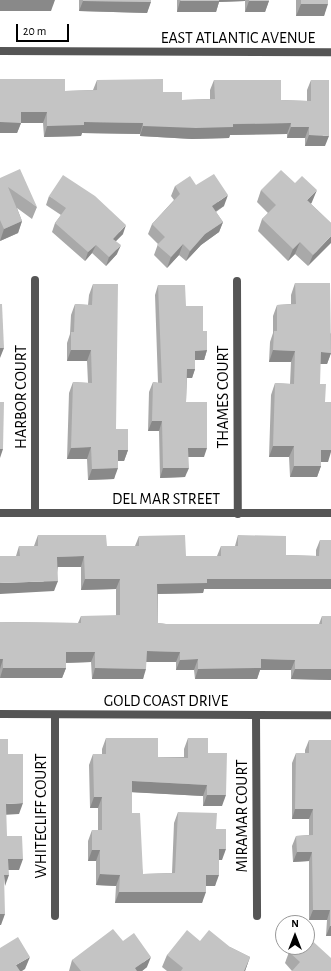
<!DOCTYPE html>
<html>
<head>
<meta charset="utf-8">
<style>
	body { margin:0 }
	#map { position:relative; width:331px; height:971px; overflow:hidden; background:#fff; font-family:"Alegreya Sans",sans-serif }
	div>[style] { position:absolute }
	.street>* { height:8px; margin:-4px; padding:0 4px; transform-origin:4px; border-radius:4px; background:#555 }
	.wall>* { inset:0; background:#a9a9a9 }
	.shaded-wall>* { inset:0; background:#898989 }
	.building>* { inset:0; background:#c4c4c4 }
	span { translate:-50% -50%; white-space:nowrap; text-align:center; line-height:1.15; -webkit-text-stroke:3px #fff; paint-order:stroke }
	.street-label { font-size:16px; color:#000 }
	.north { position:absolute; left:275px; top:915px; width:40px; height:40px; box-sizing:border-box; background:#fff; border:1px solid #999; border-radius:50%; rotate:0deg; font-size:11px; font-weight:700; line-height:16px; text-align:center; color:#000 }
	.north::after { content:''; display:block; margin:auto; width:14px; height:18px; background:#000; clip-path:polygon(50% 0,100% 100%,50% 72%,0 100%) }
	.scale { position:absolute; left:16px; top:24px; width:53px; height:18px; box-sizing:border-box; border:2px solid #000; border-top:0; padding-left:5px; font-size:12px; line-height:14px; white-space:nowrap; color:#000; -webkit-text-stroke:3px #fff; paint-order:stroke }
</style>
</head>
<body>
<div id="map">
	<div class="street">
		<div style="left:0;top:51px;width:331px;rotate:0.2deg"></div>
		<div style="left:35px;top:280px;width:233px;rotate:90deg"></div>
		<div style="left:237px;top:281px;width:233px;rotate:89.8deg"></div>
		<div style="left:0;top:513px;width:331px"></div>
		<div style="left:0;top:714px;width:331px;rotate:0.2deg"></div>
		<div style="left:55px;top:715px;width:201px;rotate:90deg"></div>
		<div style="left:256px;top:715px;width:201px;rotate:89.7deg"></div>
	</div>
	<div class="wall">
		<div style="clip-path:polygon(79px 0,151px 0,147px 13px,79px 11px)"></div>
		<div style="clip-path:polygon(177px 0,269px 0,265px 12px,245px 12px,245px 1px,219px 2px,216px 12px,177px 12px)"></div>
		<div style="clip-path:polygon(296px 0,328px 0,324px 16px,296px 16px)"></div>
		<div style="clip-path:polygon(0 79px,65px 91px,93px 90px,97px 80px,163px 92px,182px 100px,210px 99px,210px 90px,214px 80px,281px 100px,307px 101px,307px 90px,311px 80px,325px 146px,305px 146px,305px 138px,287px 138px,287px 134px,230px 135px,229px 138px,192px 139px,140px 136px,140px 134px,82px 133px,81px 136px,44px 137px,43px 123px,21px 123px,17px 133px,0 133px)"></div>
		<div style="clip-path:polygon(0 178px,37px 207px,32px 219px,17px 208px,22px 221px,18px 233px,0 241px)"></div>
		<div style="clip-path:polygon(196px 185px,224px 206px,216px 212px,223px 222px,219px 232px,201px 245px,186px 261px,179px 255px,167px 268px,154px 255px,158px 244px,148px 234px,152px 224px,174px 200px,171px 196px,175px 186px)"></div>
		<div style="clip-path:polygon(261px 190px,312px 202px,311px 204px,331px 223px,308px 266px,295px 254px,288px 261px,258px 231px,262px 219px,268px 213px,257px 202px)"></div>
		<div style="clip-path:polygon(49px 196px,123px 234px,116px 241px,117px 254px,106px 266px,92px 253px,85px 261px,52px 232px,55px 223px,61px 215px,46px 205px)"></div>
		<div style="clip-path:polygon(295px 283px,331px 334px,331px 353px,327px 364px,320px 364px,320px 384px,325px 402px,328px 462px,321px 462px,321px 466px,317px 477px,290px 477px,289px 457px,269px 457px,271px 395px,275px 383px,290px 384px,291px 362px,269px 362px,270px 342px,273px 333px,273px 316px,277px 305px,291px 304px,291px 295px)"></div>
		<div style="clip-path:polygon(93px 284px,116px 429px,128px 450px,124px 461px,118px 461px,114px 479px,88px 480px,87px 459px,67px 459px,69px 393px,73px 382px,88px 383px,87px 361px,67px 361px,67px 343px,70px 334px,71px 315px,75px 304px,88px 305px,89px 295px)"></div>
		<div style="clip-path:polygon(158px 285px,186px 306px,203px 331px,207px 350px,204px 360px,195px 360px,195px 369px,192px 378px,187px 378px,186px 402px,204px 457px,188px 457px,185px 477px,160px 478px,159px 431px,148px 431px,149px 392px,153px 382px,158px 383px,155px 295px)"></div>
		<div style="clip-path:polygon(38px 535px,107px 546px,135px 546px,139px 536px,186px 556px,217px 556px,221px 546px,235px 546px,238px 535px,286px 555px,316px 556px,316px 550px,320px 540px,331px 589px,204px 589px,203px 593px,158px 594px,158px 623px,166px 624px,319px 624px,322px 616px,331px 616px,331px 680px,291px 679px,291px 670px,260px 670px,257px 679px,195px 679px,194px 670px,176px 670px,176px 662px,146px 662px,143px 679px,92px 679px,91px 662px,66px 663px,66px 668px,62px 678px,0 678px,0 622px,78px 623px,81px 616px,116px 616px,116px 589px,81px 590px,81px 567px,58px 567px,54px 591px,16px 556px,19px 546px,34px 546px)"></div>
		<div style="clip-path:polygon(106px 738px,158px 757px,184px 757px,184px 749px,188px 738px,208px 753px,222px 806px,203px 806px,203px 796px,132px 792px,132px 813px,143px 874px,172px 873px,174px 823px,178px 812px,216px 829px,222px 860px,219px 860px,215px 886px,206px 886px,202px 903px,115px 903px,116px 886px,96px 885px,96px 861px,88px 861px,88px 841px,92px 830px,98px 830px,98px 808px,90px 808px,89px 765px,93px 754px,102px 754px,102px 749px)"></div>
		<div style="clip-path:polygon(309px 740px,331px 740px,331px 936px,326px 936px,327px 920px,309px 920px,309px 861px,293px 862px,292px 846px,296px 836px,309px 835px,309px 819px,292px 819px,292px 763px,296px 753px,305px 753px,305px 750px)"></div>
		<div style="clip-path:polygon(123px 941px,147px 967px,142px 971px,69px 971px,72px 960px)"></div>
		<div style="clip-path:polygon(200px 941px,230px 947px,250px 957px,245px 971px,167px 971px,162px 967px,167px 955px)"></div>
		<div style="clip-path:polygon(289px 952px,331px 958px,292px 971px,285px 963px)"></div>
	</div>
	<div class="shaded-wall">
		<div style="clip-path:polygon(0 0,55px 0,51px 11px,0 11px)"></div>
		<div style="clip-path:polygon(216px 0,245px 0,245px 1px,219px 2px,216px 12px,177px 12px,180px 1px)"></div>
		<div style="clip-path:polygon(83px 1px,151px 2px,147px 13px,79px 11px)"></div>
		<div style="clip-path:polygon(249px 1px,269px 1px,265px 12px,245px 12px)"></div>
		<div style="clip-path:polygon(301px 4px,328px 4px,324px 16px,296px 16px)"></div>
		<div style="clip-path:polygon(21px 112px,47px 112px,43px 123px,21px 123px,17px 133px,0 133px,0 122px)"></div>
		<div style="clip-path:polygon(84px 122px,143px 123px,140px 134px,82px 133px,81px 136px,44px 137px,47px 126px)"></div>
		<div style="clip-path:polygon(291px 123px,287px 134px,230px 135px,229px 138px,192px 139px,140px 136px,143px 126px)"></div>
		<div style="clip-path:polygon(291px 127px,309px 127px,305px 138px,287px 138px)"></div>
		<div style="clip-path:polygon(309px 135px,329px 136px,325px 146px,305px 146px)"></div>
		<div style="clip-path:polygon(317px 190px,312px 202px,303px 212px,307px 200px)"></div>
		<div style="clip-path:polygon(228px 195px,224px 206px,208px 216px,212px 206px)"></div>
		<div style="clip-path:polygon(22px 221px,18px 233px,0 241px,4px 229px)"></div>
		<div style="clip-path:polygon(223px 222px,219px 232px,201px 245px,186px 261px,190px 251px,205px 234px)"></div>
		<div style="clip-path:polygon(126px 225px,123px 234px,110px 247px,113px 239px)"></div>
		<div style="clip-path:polygon(331px 236px,331px 243px,308px 266px,313px 255px)"></div>
		<div style="clip-path:polygon(300px 242px,295px 254px,288px 261px,293px 249px)"></div>
		<div style="clip-path:polygon(183px 244px,179px 255px,167px 268px,171px 257px)"></div>
		<div style="clip-path:polygon(96px 245px,92px 253px,85px 261px,88px 252px)"></div>
		<div style="clip-path:polygon(121px 245px,117px 254px,106px 266px,109px 257px)"></div>
		<div style="clip-path:polygon(0 348px,4px 348px,0 358px)"></div>
		<div style="clip-path:polygon(71px 350px,91px 350px,87px 361px,67px 361px)"></div>
		<div style="clip-path:polygon(207px 350px,204px 360px,191px 360px,195px 351px)"></div>
		<div style="clip-path:polygon(273px 350px,295px 351px,291px 362px,269px 362px)"></div>
		<div style="clip-path:polygon(321px 352px,331px 353px,327px 364px,317px 364px)"></div>
		<div style="clip-path:polygon(187px 369px,195px 369px,192px 378px,183px 378px)"></div>
		<div style="clip-path:polygon(152px 421px,162px 421px,159px 431px,148px 431px)"></div>
		<div style="clip-path:polygon(273px 446px,294px 446px,289px 457px,269px 457px)"></div>
		<div style="clip-path:polygon(91px 447px,87px 459px,67px 459px,71px 448px)"></div>
		<div style="clip-path:polygon(188px 448px,207px 448px,204px 457px,185px 457px)"></div>
		<div style="clip-path:polygon(0 449px,3px 449px,0 458px)"></div>
		<div style="clip-path:polygon(118px 450px,128px 450px,124px 461px,114px 461px)"></div>
		<div style="clip-path:polygon(321px 450px,331px 450px,331px 452px,328px 462px,317px 462px)"></div>
		<div style="clip-path:polygon(294px 466px,321px 466px,317px 477px,290px 477px)"></div>
		<div style="clip-path:polygon(118px 468px,114px 479px,88px 480px,92px 469px)"></div>
		<div style="clip-path:polygon(163px 468px,189px 468px,185px 477px,160px 478px)"></div>
		<div style="clip-path:polygon(84px 556px,81px 567px,54px 567px,57px 557px)"></div>
		<div style="clip-path:polygon(85px 579px,120px 579px,116px 589px,81px 590px)"></div>
		<div style="clip-path:polygon(207px 579px,331px 579px,331px 589px,204px 589px,203px 593px,154px 594px,157px 584px)"></div>
		<div style="clip-path:polygon(58px 581px,54px 591px,0 594px,0 583px)"></div>
		<div style="clip-path:polygon(147px 651px,180px 652px,176px 662px,143px 662px)"></div>
		<div style="clip-path:polygon(66px 652px,95px 652px,91px 662px,62px 663px)"></div>
		<div style="clip-path:polygon(0 659px,3px 659px,0 669px)"></div>
		<div style="clip-path:polygon(198px 659px,194px 670px,176px 670px,180px 660px)"></div>
		<div style="clip-path:polygon(261px 659px,295px 660px,291px 670px,260px 670px,257px 679px,195px 679px,198px 669px)"></div>
		<div style="clip-path:polygon(3px 668px,66px 668px,62px 678px,0 678px)"></div>
		<div style="clip-path:polygon(95px 668px,146px 669px,143px 679px,92px 679px)"></div>
		<div style="clip-path:polygon(295px 669px,331px 669px,331px 680px,291px 679px)"></div>
		<div style="clip-path:polygon(132px 781px,207px 785px,203px 796px,128px 792px)"></div>
		<div style="clip-path:polygon(207px 795px,226px 795px,222px 806px,203px 806px)"></div>
		<div style="clip-path:polygon(94px 797px,102px 797px,98px 808px,90px 808px)"></div>
		<div style="clip-path:polygon(23px 803px,19px 814px,2px 815px,6px 804px)"></div>
		<div style="clip-path:polygon(295px 809px,313px 809px,309px 819px,292px 819px)"></div>
		<div style="clip-path:polygon(219px 849px,226px 849px,222px 860px,215px 860px)"></div>
		<div style="clip-path:polygon(92px 850px,100px 850px,96px 861px,88px 861px)"></div>
		<div style="clip-path:polygon(297px 852px,312px 852px,309px 861px,293px 862px)"></div>
		<div style="clip-path:polygon(8px 859px,23px 859px,19px 870px,4px 870px)"></div>
		<div style="clip-path:polygon(100px 874px,120px 875px,116px 886px,96px 885px)"></div>
		<div style="clip-path:polygon(4px 875px,9px 875px,5px 886px)"></div>
		<div style="clip-path:polygon(206px 875px,219px 875px,215px 886px,202px 886px)"></div>
		<div style="clip-path:polygon(119px 892px,206px 892px,202px 903px,115px 903px)"></div>
		<div style="clip-path:polygon(313px 910px,330px 910px,327px 920px,309px 920px)"></div>
		<div style="clip-path:polygon(0 914px,5px 914px,1px 925px,0 925px)"></div>
		<div style="clip-path:polygon(330px 926px,331px 926px,331px 936px,326px 936px)"></div>
		<div style="clip-path:polygon(30px 957px,25px 969px,22px 971px,14px 971px,16px 965px)"></div>
		<div style="clip-path:polygon(151px 957px,147px 967px,142px 971px,134px 971px,135px 968px)"></div>
		<div style="clip-path:polygon(250px 957px,245px 971px,244px 971px)"></div>
	</div>
	<div class="building">
		<div style="clip-path:polygon(83px 0,151px 0,151px 2px,83px 1px)"></div>
		<div style="clip-path:polygon(181px 0,219px 0,219px 1px,180px 1px)"></div>
		<div style="clip-path:polygon(249px 0,269px 0,269px 1px,249px 1px)"></div>
		<div style="clip-path:polygon(301px 0,328px 0,328px 4px,301px 4px)"></div>
		<div style="clip-path:polygon(0 79px,65px 79px,65px 91px,97px 90px,97px 80px,163px 79px,163px 92px,182px 92px,182px 100px,215px 99px,214px 80px,281px 80px,281px 100px,311px 101px,311px 80px,329px 80px,329px 136px,309px 135px,309px 127px,291px 127px,291px 123px,233px 124px,233px 127px,196px 128px,143px 126px,143px 123px,84px 122px,84px 125px,47px 126px,47px 112px,21px 112px,21px 123px,0 122px)"></div>
		<div style="clip-path:polygon(20px 169px,37px 207px,8px 187px,22px 221px,4px 229px,0 220px,0 178px)"></div>
		<div style="clip-path:polygon(281px 170px,295px 183px,302px 176px,317px 190px,307px 200px,331px 223px,331px 236px,313px 255px,300px 242px,293px 249px,262px 219px,276px 205px,261px 190px)"></div>
		<div style="clip-path:polygon(214px 174px,228px 195px,212px 206px,223px 222px,205px 234px,190px 251px,183px 244px,171px 257px,157px 245px,165px 237px,152px 224px,180px 194px,175px 186px,190px 176px,196px 185px)"></div>
		<div style="clip-path:polygon(63px 175px,95px 196px,126px 225px,113px 239px,121px 245px,109px 257px,96px 245px,88px 252px,55px 223px,66px 208px,49px 196px)"></div>
		<div style="clip-path:polygon(295px 283px,330px 283px,331px 353px,321px 352px,320px 384px,326px 384px,325px 402px,331px 402px,331px 450px,321px 450px,321px 466px,294px 466px,294px 446px,273px 446px,275px 383px,294px 384px,295px 351px,273px 350px,274px 331px,277px 331px,277px 305px,296px 304px)"></div>
		<div style="clip-path:polygon(93px 284px,118px 284px,116px 429px,128px 429px,128px 450px,118px 450px,118px 468px,92px 469px,91px 447px,71px 448px,73px 382px,92px 383px,91px 350px,71px 350px,71px 332px,74px 332px,75px 304px,92px 305px)"></div>
		<div style="clip-path:polygon(158px 285px,185px 285px,186px 306px,203px 306px,203px 331px,207px 331px,207px 350px,195px 351px,195px 369px,187px 369px,186px 402px,207px 402px,207px 448px,188px 448px,189px 468px,163px 468px,162px 421px,152px 421px,153px 382px,162px 383px)"></div>
		<div style="clip-path:polygon(0 304px,2px 304px,4px 348px,0 348px)"></div>
		<div style="clip-path:polygon(0 402px,4px 402px,3px 449px,0 449px)"></div>
		<div style="clip-path:polygon(38px 535px,106px 535px,107px 546px,139px 546px,139px 536px,185px 535px,186px 556px,221px 556px,221px 546px,238px 546px,238px 535px,286px 536px,286px 555px,319px 556px,320px 540px,331px 540px,331px 579px,207px 579px,207px 583px,157px 584px,158px 623px,166px 624px,322px 624px,322px 616px,331px 616px,331px 669px,295px 669px,295px 660px,261px 659px,261px 668px,198px 669px,198px 659px,180px 660px,180px 652px,147px 651px,146px 669px,95px 668px,95px 652px,66px 652px,66px 668px,3px 668px,3px 659px,0 659px,0 622px,81px 623px,81px 616px,120px 615px,120px 579px,85px 579px,84px 556px,57px 557px,58px 581px,0 583px,0 556px,20px 556px,19px 546px,38px 546px)"></div>
		<div style="clip-path:polygon(106px 738px,158px 738px,158px 757px,188px 758px,188px 738px,208px 738px,208px 753px,227px 753px,226px 795px,207px 795px,207px 785px,132px 781px,132px 813px,140px 813px,143px 874px,175px 873px,178px 812px,217px 813px,216px 829px,226px 829px,226px 849px,219px 849px,219px 875px,206px 875px,206px 892px,119px 892px,120px 875px,100px 874px,100px 850px,92px 850px,92px 830px,102px 830px,102px 797px,94px 797px,93px 754px,106px 754px)"></div>
		<div style="clip-path:polygon(0 739px,8px 739px,8px 754px,23px 754px,23px 803px,6px 804px,7px 836px,22px 836px,23px 859px,8px 859px,9px 875px,4px 875px,5px 914px,0 914px)"></div>
		<div style="clip-path:polygon(309px 740px,331px 740px,331px 926px,330px 926px,330px 910px,313px 910px,312px 852px,297px 852px,296px 836px,313px 835px,313px 809px,295px 809px,296px 753px,309px 753px)"></div>
		<div style="clip-path:polygon(113px 929px,123px 941px,134px 933px,151px 957px,135px 968px,137px 971px,81px 971px,72px 960px)"></div>
		<div style="clip-path:polygon(187px 930px,200px 941px,209px 930px,230px 947px,250px 957px,244px 971px,181px 971px,183px 968px,167px 955px)"></div>
		<div style="clip-path:polygon(307px 936px,331px 958px,331px 971px,292px 971px,300px 962px,289px 952px,293px 947px,307px 947px)"></div>
		<div style="clip-path:polygon(18px 937px,30px 957px,16px 965px,20px 971px,0 971px,0 948px)"></div>
	</div>
	<div class="street-label">
		<span style="left:238px;top:38px">EAST ATLANTIC AVENUE</span>
		<span style="left:21px;top:397px;rotate:-90deg">HARBOR COURT</span>
		<span style="left:223px;top:397px;rotate:-90deg">THAMES COURT</span>
		<span style="left:166px;top:499px">DEL MAR STREET</span>
		<span style="left:166px;top:701px">GOLD COAST DRIVE</span>
		<span style="left:41px;top:816px;rotate:-90deg">WHITECLIFF COURT</span>
		<span style="left:242px;top:816px;rotate:-90deg">MIRAMAR COURT</span>
	</div>
	<div class="north">N</div>
	<div class="scale">20 m</div>
</div>
</body>
</html>
